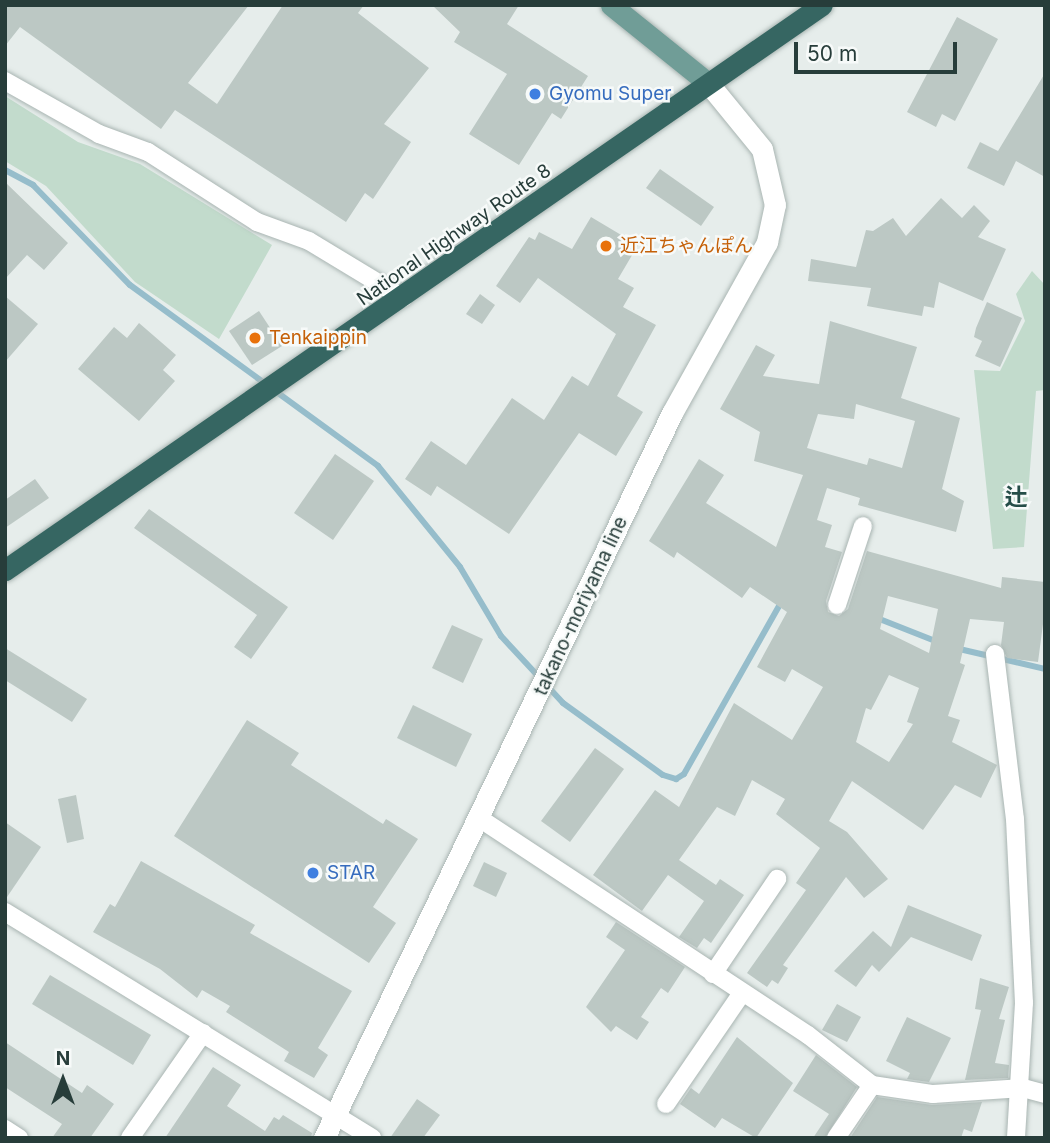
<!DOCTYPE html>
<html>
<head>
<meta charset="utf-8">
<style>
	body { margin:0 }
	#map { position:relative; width:1050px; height:1143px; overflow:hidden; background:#e6edeb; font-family:Inter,"Noto Sans JP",sans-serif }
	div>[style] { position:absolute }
	.green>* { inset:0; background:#c2dbcc }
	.stream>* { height:6px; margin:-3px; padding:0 3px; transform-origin:3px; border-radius:3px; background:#96bdcb }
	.building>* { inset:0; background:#bcc8c4 }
	.roads { filter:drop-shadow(0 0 2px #a9b5b2) drop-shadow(0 0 2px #a9b5b2) }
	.street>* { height:18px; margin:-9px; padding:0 9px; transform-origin:9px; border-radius:9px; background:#fff }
	.secondary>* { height:21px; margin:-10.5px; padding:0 10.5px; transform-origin:10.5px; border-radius:10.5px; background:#fff }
	.primary>* { height:21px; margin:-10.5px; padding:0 10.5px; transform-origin:10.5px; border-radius:10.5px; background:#709d97 }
	.highway>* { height:21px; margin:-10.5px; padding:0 10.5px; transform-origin:10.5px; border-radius:10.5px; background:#366662 }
	.dots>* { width:19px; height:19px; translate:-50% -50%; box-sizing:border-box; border:4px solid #f7faf9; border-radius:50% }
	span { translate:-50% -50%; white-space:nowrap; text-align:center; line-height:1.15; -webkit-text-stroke:5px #f7faf9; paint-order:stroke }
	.shop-label { font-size:19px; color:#366cbe }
	.left { translate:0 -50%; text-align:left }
	.street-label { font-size:19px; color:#273d3a }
	.food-label { font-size:19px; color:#c56008 }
	.quarter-label { font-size:23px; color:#254d48; font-weight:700 }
	.frame { position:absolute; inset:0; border:7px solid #273d3a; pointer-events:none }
	.north { position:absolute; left:28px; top:1045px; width:70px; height:70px; -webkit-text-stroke:5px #f7faf9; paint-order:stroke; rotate:0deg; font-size:19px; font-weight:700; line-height:28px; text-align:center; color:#273d3a }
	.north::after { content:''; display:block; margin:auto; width:24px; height:32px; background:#273d3a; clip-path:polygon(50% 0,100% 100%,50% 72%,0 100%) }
	.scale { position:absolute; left:794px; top:42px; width:163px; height:32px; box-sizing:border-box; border:4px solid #273d3a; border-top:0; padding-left:9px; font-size:21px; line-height:24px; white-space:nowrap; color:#273d3a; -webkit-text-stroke:5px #f7faf9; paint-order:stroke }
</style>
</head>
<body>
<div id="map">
	<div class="green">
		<div style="clip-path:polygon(5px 96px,78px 142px,140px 164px,272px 245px,219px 339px,135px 282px,46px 186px,5px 161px)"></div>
		<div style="clip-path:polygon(1032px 271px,1045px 285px,1045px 390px,1036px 391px,1024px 547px,993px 549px,974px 370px,1000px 371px,1025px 321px,1016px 294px)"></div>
	</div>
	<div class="stream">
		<div style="left:5px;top:170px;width:32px;rotate:28deg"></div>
		<div style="left:33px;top:185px;width:139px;rotate:45.9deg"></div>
		<div style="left:130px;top:285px;width:307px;rotate:36.1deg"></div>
		<div style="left:378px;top:466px;width:130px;rotate:50.9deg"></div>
		<div style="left:460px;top:567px;width:80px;rotate:59.3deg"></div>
		<div style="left:501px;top:636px;width:91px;rotate:47.2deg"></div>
		<div style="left:563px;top:703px;width:123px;rotate:35.8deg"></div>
		<div style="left:663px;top:775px;width:14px;rotate:17deg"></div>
		<div style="left:676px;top:779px;width:9px;rotate:-32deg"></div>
		<div style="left:684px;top:774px;width:201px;rotate:-60.5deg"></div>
		<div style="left:877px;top:618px;width:66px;rotate:21.5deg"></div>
		<div style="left:955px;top:648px;width:92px;rotate:13.1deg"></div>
	</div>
	<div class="building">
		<div style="clip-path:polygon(5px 5px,249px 5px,188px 83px,217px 104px,283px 5px,364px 5px,358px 13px,429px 68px,384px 124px,411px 142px,373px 199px,365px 193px,346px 222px,175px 110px,161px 129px,20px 27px,5px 46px)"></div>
		<div style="clip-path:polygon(432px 5px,519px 5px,507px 24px,588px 76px,561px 119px,552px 113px,519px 165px,469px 134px,507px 74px,454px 42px,460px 32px)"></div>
		<div style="clip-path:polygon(957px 17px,998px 39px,955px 121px,942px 114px,936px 127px,907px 112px)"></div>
		<div style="clip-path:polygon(1045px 73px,1045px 177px,1016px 161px,1004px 186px,967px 168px,980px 142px,998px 151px)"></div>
		<div style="clip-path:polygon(660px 169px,714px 207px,701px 226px,646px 188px)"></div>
		<div style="clip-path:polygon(5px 182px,68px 243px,44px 270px,27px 255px,5px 279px)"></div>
		<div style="clip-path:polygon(941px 198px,962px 218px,974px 205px,990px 221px,978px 237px,1006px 249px,983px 301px,939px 282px,934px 308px,924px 306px,922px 316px,867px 306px,871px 288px,808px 281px,811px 259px,856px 267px,866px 230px,873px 231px,893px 218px,906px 236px)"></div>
		<div style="clip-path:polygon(591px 217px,638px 245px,618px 279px,634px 288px,623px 307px,656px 325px,617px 396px,643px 412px,616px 456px,579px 433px,509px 534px,437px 486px,431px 496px,405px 479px,431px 441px,466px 465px,512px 398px,544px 420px,572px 376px,588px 386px,616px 334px,538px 278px,520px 303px,496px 286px,529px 237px,535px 240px,539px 232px,572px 249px)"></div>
		<div style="clip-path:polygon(480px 294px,495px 305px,482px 324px,466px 314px)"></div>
		<div style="clip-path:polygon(5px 296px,38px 324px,5px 362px)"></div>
		<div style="clip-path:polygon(987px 302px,1022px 318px,1000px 367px,975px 356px,982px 341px,974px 337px,976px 328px)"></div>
		<div style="clip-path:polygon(259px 311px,282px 346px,252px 365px,229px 331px)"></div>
		<div style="clip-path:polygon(evenodd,830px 321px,917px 347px,901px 398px,960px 418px,942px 489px,964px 501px,956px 532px,858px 505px,860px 498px,827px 488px,817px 520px,832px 525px,825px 547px,842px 552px,826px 601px,828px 612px,839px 616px,848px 609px,867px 551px,1001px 588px,1002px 577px,1045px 582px,1045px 609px,1038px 662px,1007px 658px,1001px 645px,1004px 622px,970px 619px,960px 663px,965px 665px,948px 716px,960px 720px,952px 742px,997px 765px,981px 798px,955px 785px,923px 830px,852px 781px,829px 821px,847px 832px,888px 879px,864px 898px,846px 877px,783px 965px,788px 968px,778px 984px,772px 980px,767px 987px,747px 973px,806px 890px,796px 883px,820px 848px,776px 814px,785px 799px,752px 780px,735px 816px,717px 807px,679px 860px,716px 885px,720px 879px,744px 895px,711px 943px,704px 938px,697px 948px,679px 937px,704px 901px,668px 875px,642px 911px,593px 875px,655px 790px,679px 807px,734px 703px,792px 740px,823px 687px,792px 669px,785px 682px,757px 667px,787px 612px,750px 587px,742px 598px,677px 552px,674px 558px,649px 541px,699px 459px,724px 475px,706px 503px,776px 547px,803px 475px,754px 461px,760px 432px,720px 409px,756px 345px,775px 355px,763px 376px,819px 384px,830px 321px,856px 404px,915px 421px,902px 468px,869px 458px,867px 465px,807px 448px,818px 414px,854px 419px,856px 404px,830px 321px,888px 596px,938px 609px,929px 653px,880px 629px,888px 596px,830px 321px,889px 675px,919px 688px,907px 722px,913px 724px,889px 762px,856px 742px,866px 708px,871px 710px,889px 675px)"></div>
		<div style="clip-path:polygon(139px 323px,176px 355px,163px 370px,175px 381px,139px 421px,78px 369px,114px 327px,127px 338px)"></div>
		<div style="clip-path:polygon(335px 454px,374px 481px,333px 540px,294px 513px)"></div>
		<div style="clip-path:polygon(35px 479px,49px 498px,5px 528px,5px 500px)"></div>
		<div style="clip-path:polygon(149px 509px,288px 607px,251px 659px,234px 647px,257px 615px,134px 528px)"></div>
		<div style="clip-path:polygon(452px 625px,483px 639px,463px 683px,432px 668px)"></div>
		<div style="clip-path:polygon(5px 648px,87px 699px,72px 722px,5px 680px)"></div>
		<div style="clip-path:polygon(413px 705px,472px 734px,456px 767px,397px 738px)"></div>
		<div style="clip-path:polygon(247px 720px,299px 753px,291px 765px,383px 824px,386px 819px,418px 839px,373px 907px,396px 923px,369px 963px,174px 836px)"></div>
		<div style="clip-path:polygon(595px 748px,624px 769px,570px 842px,541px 821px)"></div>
		<div style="clip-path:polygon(76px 795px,84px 839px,67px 843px,58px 799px)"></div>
		<div style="clip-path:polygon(5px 822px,41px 847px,5px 900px)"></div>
		<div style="clip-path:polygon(141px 861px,255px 925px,250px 933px,352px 991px,318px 1048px,328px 1055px,314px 1078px,284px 1061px,289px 1052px,226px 1012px,230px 1006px,202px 990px,197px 998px,160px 969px,93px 932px,110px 904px,115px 907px)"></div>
		<div style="clip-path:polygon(484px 862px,507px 873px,496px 897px,473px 886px)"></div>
		<div style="clip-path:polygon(908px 905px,982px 935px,972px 961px,911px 937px,879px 972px,872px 965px,856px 987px,834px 971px,873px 931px,891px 947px)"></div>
		<div style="clip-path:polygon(616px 922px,685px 967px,668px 993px,661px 988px,641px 1017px,649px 1022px,637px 1040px,616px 1026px,611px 1032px,586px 1007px,625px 950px,606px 937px)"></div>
		<div style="clip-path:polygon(50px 975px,151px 1035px,133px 1065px,32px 1004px)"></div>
		<div style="clip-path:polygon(980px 978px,1009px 987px,999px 1019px,1005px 1020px,995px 1063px,1009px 1065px,1008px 1078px,965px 1080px,981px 1010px,975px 1009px)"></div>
		<div style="clip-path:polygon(837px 1004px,861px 1017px,847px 1042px,822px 1030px)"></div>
		<div style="clip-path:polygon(907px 1017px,951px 1038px,929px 1082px,907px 1079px,910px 1073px,886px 1061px)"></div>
		<div style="clip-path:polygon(737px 1037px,793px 1083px,756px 1138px,722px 1118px,715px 1128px,680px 1104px,691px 1088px,699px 1094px)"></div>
		<div style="clip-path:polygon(5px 1042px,82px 1093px,87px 1085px,114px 1104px,90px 1138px,52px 1138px,62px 1124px,5px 1087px)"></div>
		<div style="clip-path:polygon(816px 1055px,857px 1087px,825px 1138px,813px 1138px,829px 1114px,793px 1091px)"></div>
		<div style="clip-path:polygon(213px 1067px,241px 1085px,227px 1106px,265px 1131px,274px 1117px,279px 1120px,283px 1115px,312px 1133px,311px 1138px,165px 1138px)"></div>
		<div style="clip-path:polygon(877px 1097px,932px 1105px,982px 1102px,972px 1132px,964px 1129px,961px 1138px,850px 1138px)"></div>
		<div style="clip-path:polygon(417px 1099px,440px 1115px,423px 1138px,390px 1138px)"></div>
	</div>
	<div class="roads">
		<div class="street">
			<div style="left:5px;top:81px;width:108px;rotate:29.4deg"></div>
			<div style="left:99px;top:134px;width:52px;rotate:20.2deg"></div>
			<div style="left:148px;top:152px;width:130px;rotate:32.7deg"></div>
			<div style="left:257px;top:222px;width:55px;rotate:20.1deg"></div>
			<div style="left:309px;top:241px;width:110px;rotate:31.2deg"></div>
			<div style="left:837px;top:605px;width:83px;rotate:-71.8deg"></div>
			<div style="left:995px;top:654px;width:166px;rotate:83.1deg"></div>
			<div style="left:1015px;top:819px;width:184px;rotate:87.2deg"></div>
			<div style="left:1024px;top:1003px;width:135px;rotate:93.4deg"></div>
			<div style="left:479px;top:818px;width:394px;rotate:33.4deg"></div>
			<div style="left:808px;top:1035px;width:81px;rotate:38deg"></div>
			<div style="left:872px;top:1085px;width:62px;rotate:8.4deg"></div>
			<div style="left:933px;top:1094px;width:90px;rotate:-3.8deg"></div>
			<div style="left:1023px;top:1088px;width:23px;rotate:15deg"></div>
			<div style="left:5px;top:912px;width:431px;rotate:31.6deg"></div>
			<div style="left:713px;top:974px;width:115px;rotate:-56deg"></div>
			<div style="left:666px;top:1104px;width:135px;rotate:-55.6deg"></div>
			<div style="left:5px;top:1129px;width:17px;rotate:33deg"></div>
			<div style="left:130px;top:1138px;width:128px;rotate:-55.2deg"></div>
			<div style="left:836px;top:1138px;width:64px;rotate:-55.8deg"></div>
		</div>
		<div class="secondary">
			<div style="left:324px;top:1138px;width:804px;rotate:-64.36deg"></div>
			<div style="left:672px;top:413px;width:196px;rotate:-60.9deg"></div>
			<div style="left:767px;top:242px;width:38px;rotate:-78deg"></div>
			<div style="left:775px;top:205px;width:57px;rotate:-103.1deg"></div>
			<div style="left:762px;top:149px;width:85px;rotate:-129.3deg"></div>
		</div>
		<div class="primary">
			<div style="left:611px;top:5px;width:124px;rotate:38.8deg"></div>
		</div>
		<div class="highway">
			<div style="left:5px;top:570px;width:993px;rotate:-34.67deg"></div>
		</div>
	</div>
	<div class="dots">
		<div style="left:535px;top:94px;background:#3f7fe0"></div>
		<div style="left:606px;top:246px;background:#e8710a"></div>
		<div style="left:255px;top:338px;background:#e8710a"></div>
		<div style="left:313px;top:873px;background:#3f7fe0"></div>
	</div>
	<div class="shop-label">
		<span class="left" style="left:549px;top:94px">Gyomu Super</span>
		<span class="left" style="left:327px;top:873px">STAR</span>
	</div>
	<div class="street-label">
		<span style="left:454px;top:235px;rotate:-35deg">National Highway Route 8</span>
		<span style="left:581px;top:606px;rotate:-65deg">takano-moriyama line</span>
	</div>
	<div class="food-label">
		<span class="left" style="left:620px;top:246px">近江ちゃんぽん</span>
		<span class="left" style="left:269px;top:338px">Tenkaippin</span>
	</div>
	<div class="quarter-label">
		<span style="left:1016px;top:497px">辻</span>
	</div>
	<div class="frame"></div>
	<div class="north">N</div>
	<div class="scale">50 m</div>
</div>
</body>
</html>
